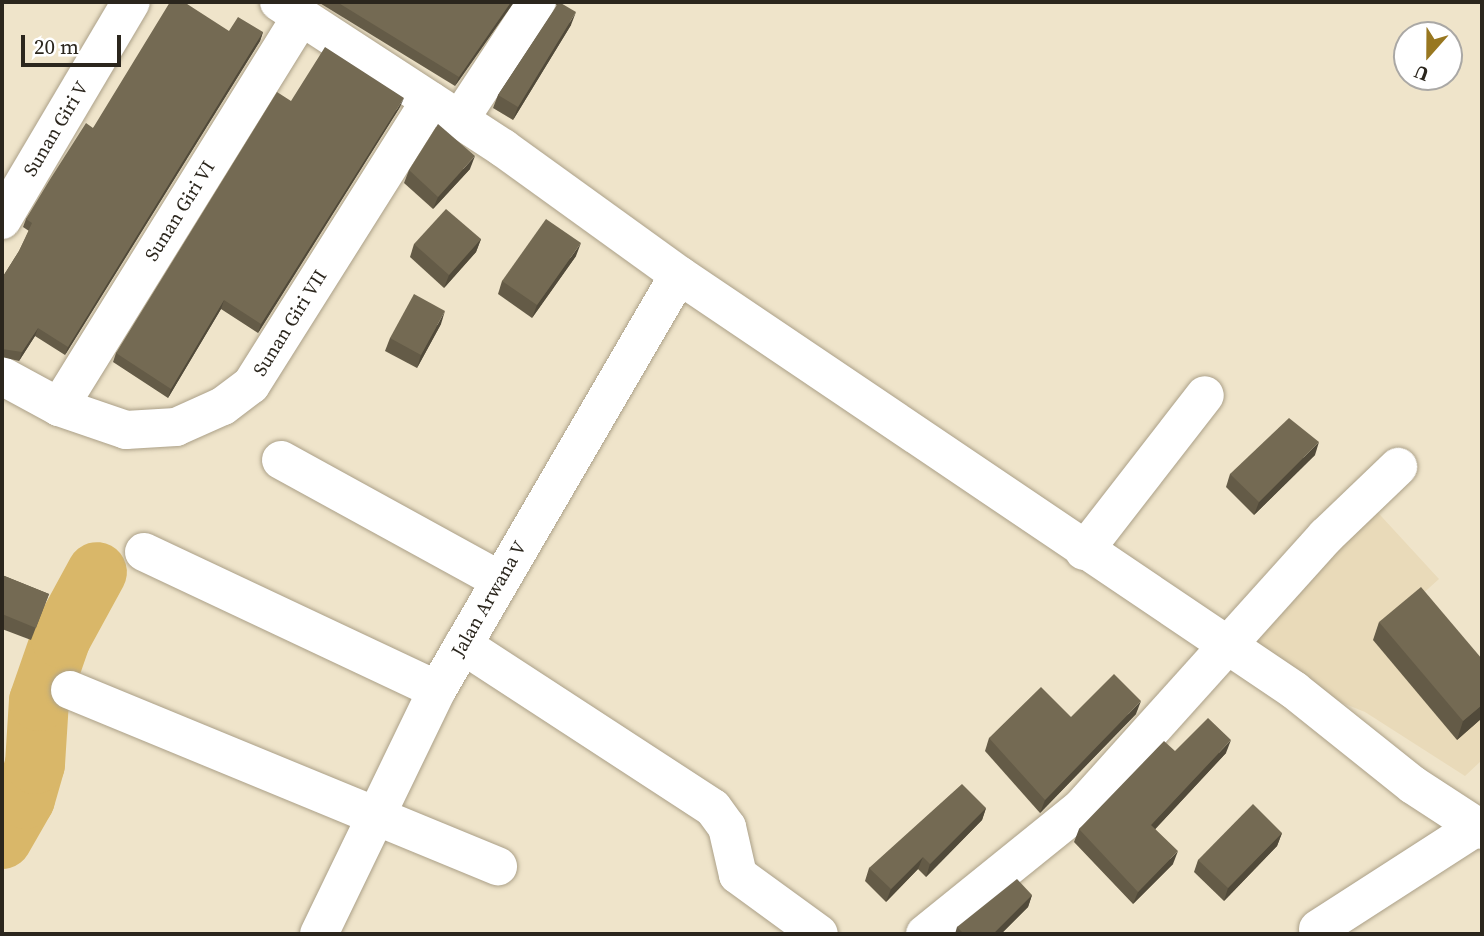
<!DOCTYPE html>
<html>
<head>
<meta charset="utf-8">
<style>
	body { margin:0 }
	#map { position:relative; width:1484px; height:936px; overflow:hidden; background:#efe4ca; font-family:"Source Serif 4",serif }
	div>[style] { position:absolute }
	.built>* { inset:0; background:#e9dab9 }
	.river>* { height:60px; margin:-30px; padding:0 30px; transform-origin:30px; border-radius:30px; background:#d9b769 }
	.roads { filter:drop-shadow(0 0 2px #aba088) drop-shadow(0 0 2px #aba088) }
	.minor>* { height:38px; margin:-19px; padding:0 19px; transform-origin:19px; border-radius:19px; background:#fff }
	.wall>* { inset:0; background:#645b47 }
	.shaded-wall>* { inset:0; background:#514a3a }
	.building>* { inset:0; background:#746a53 }
	span { translate:-50% -50%; white-space:nowrap; text-align:center; line-height:1.15; -webkit-text-stroke:7px #fff; paint-order:stroke }
	.street-label { font-size:19px; color:#2b261d }
	.frame { position:absolute; inset:0; border:4px solid #2b261d; pointer-events:none }
	.north { position:absolute; left:1393px; top:21px; width:70px; height:70px; box-sizing:border-box; background:#fff; border:2px solid #aaa8a5; border-radius:50%; rotate:201deg; font-size:19px; font-weight:700; line-height:28px; text-align:center; color:#2b261d }
	.north::after { content:''; display:block; margin:auto; width:24px; height:32px; background:#987720; clip-path:polygon(50% 0,100% 100%,50% 72%,0 100%) }
	.scale { position:absolute; left:21px; top:35px; width:100px; height:32px; box-sizing:border-box; border:4px solid #2b261d; border-top:0; padding-left:9px; font-size:21px; line-height:24px; white-space:nowrap; color:#2b261d; -webkit-text-stroke:5px #fff; paint-order:stroke }
</style>
</head>
<body>
<div id="map">
	<div class="built">
		<div style="clip-path:polygon(1370px 504px,1439px 579px,1419px 597px,1482px 718px,1482px 760px,1465px 776px,1365px 712px,1233px 659px)"></div>
	</div>
	<div class="river">
		<div style="left:2px;top:839px;width:46px;rotate:-60.1deg"></div>
		<div style="left:25px;top:799px;width:36px;rotate:-74deg"></div>
		<div style="left:35px;top:764px;width:63px;rotate:-86.4deg"></div>
		<div style="left:39px;top:701px;width:67px;rotate:-70.8deg"></div>
		<div style="left:61px;top:638px;width:75px;rotate:-61.4deg"></div>
	</div>
	<div class="roads">
		<div class="minor">
			<div style="left:279px;top:2px;width:267px;rotate:33.1deg"></div>
			<div style="left:503px;top:148px;width:217px;rotate:35.8deg"></div>
			<div style="left:679px;top:275px;width:742px;rotate:34.01deg"></div>
			<div style="left:1294px;top:690px;width:152px;rotate:38.6deg"></div>
			<div style="left:1413px;top:785px;width:82px;rotate:33.1deg"></div>
			<div style="left:460px;top:119px;width:140px;rotate:-56.7deg"></div>
			<div style="left:2px;top:220px;width:253px;rotate:-59.4deg"></div>
			<div style="left:2px;top:376px;width:65px;rotate:28.5deg"></div>
			<div style="left:59px;top:407px;width:71px;rotate:18.9deg"></div>
			<div style="left:126px;top:430px;width:50px;rotate:-3.4deg"></div>
			<div style="left:176px;top:427px;width:51px;rotate:-24.1deg"></div>
			<div style="left:223px;top:406px;width:35px;rotate:-37deg"></div>
			<div style="left:251px;top:385px;width:336px;rotate:-57.8deg"></div>
			<div style="left:59px;top:407px;width:460px;rotate:-58.2deg"></div>
			<div style="left:281px;top:460px;width:249px;rotate:28.8deg"></div>
			<div style="left:1084px;top:551px;width:197px;rotate:-52.2deg"></div>
			<div style="left:144px;top:552px;width:324px;rotate:25.2deg"></div>
			<div style="left:463px;top:645px;width:298px;rotate:33.1deg"></div>
			<div style="left:713px;top:808px;width:24px;rotate:54deg"></div>
			<div style="left:727px;top:827px;width:49px;rotate:77.1deg"></div>
			<div style="left:738px;top:875px;width:100px;rotate:36.1deg"></div>
			<div style="left:70px;top:690px;width:463px;rotate:22.4deg"></div>
			<div style="left:1318px;top:929px;width:187px;rotate:-32.8deg"></div>
			<div style="left:319px;top:934px;width:271px;rotate:-64.2deg"></div>
			<div style="left:437px;top:690px;width:480px;rotate:-59.8deg"></div>
			<div style="left:925px;top:934px;width:201px;rotate:-38.9deg"></div>
			<div style="left:1081px;top:808px;width:366px;rotate:-48deg"></div>
			<div style="left:1326px;top:536px;width:100px;rotate:-43.8deg"></div>
		</div>
	</div>
	<div class="wall">
		<div style="clip-path:polygon(318px 2px,514px 2px,455px 86px)"></div>
		<div style="clip-path:polygon(555px 2px,561px 2px,560px 3px,571px 25px,513px 120px,493px 108px,498px 95px,557px 6px)"></div>
		<div style="clip-path:polygon(229px 31px,263px 32px,260px 41px,65px 355px,35px 336px,19px 361px,2px 357px,2px 278px,19px 251px,29px 231px,23px 227px,26px 219px,93px 128px)"></div>
		<div style="clip-path:polygon(400px 107px,258px 333px,221px 309px,168px 398px,113px 362px,116px 353px)"></div>
		<div style="clip-path:polygon(470px 169px,433px 209px,404px 183px,409px 170px)"></div>
		<div style="clip-path:polygon(481px 239px,476px 252px,444px 288px,410px 257px,414px 244px)"></div>
		<div style="clip-path:polygon(576px 256px,532px 318px,498px 294px,502px 281px)"></div>
		<div style="clip-path:polygon(441px 324px,417px 368px,385px 351px,390px 338px)"></div>
		<div style="clip-path:polygon(1315px 455px,1254px 515px,1226px 487px,1230px 474px)"></div>
		<div style="clip-path:polygon(2px 575px,49px 594px,31px 640px,2px 629px)"></div>
		<div style="clip-path:polygon(1379px 622px,1482px 659px,1482px 718px,1457px 740px,1373px 640px)"></div>
		<div style="clip-path:polygon(1136px 714px,1040px 813px,985px 751px,989px 738px,1071px 717px)"></div>
		<div style="clip-path:polygon(1175px 751px,1226px 753px,1155px 829px,1173px 864px,1133px 904px,1074px 842px,1079px 829px)"></div>
		<div style="clip-path:polygon(986px 808px,982px 820px,926px 877px,918px 869px,886px 902px,865px 881px,869px 868px)"></div>
		<div style="clip-path:polygon(1282px 833px,1277px 846px,1224px 901px,1194px 872px,1198px 860px)"></div>
		<div style="clip-path:polygon(1032px 895px,1028px 907px,1001px 934px,955px 934px,957px 927px)"></div>
	</div>
	<div class="shaded-wall">
		<div style="clip-path:polygon(511px 2px,514px 2px,455px 86px,459px 77px)"></div>
		<div style="clip-path:polygon(576px 12px,571px 25px,513px 120px,518px 107px)"></div>
		<div style="clip-path:polygon(263px 32px,260px 41px,65px 355px,68px 347px)"></div>
		<div style="clip-path:polygon(404px 98px,400px 107px,258px 333px,261px 324px)"></div>
		<div style="clip-path:polygon(475px 156px,470px 169px,433px 209px,438px 197px)"></div>
		<div style="clip-path:polygon(481px 239px,476px 252px,444px 288px,449px 275px)"></div>
		<div style="clip-path:polygon(581px 243px,576px 256px,532px 318px,537px 305px)"></div>
		<div style="clip-path:polygon(224px 300px,221px 309px,168px 398px,171px 389px)"></div>
		<div style="clip-path:polygon(445px 311px,441px 324px,417px 368px,421px 355px)"></div>
		<div style="clip-path:polygon(38px 328px,35px 336px,19px 361px,22px 352px)"></div>
		<div style="clip-path:polygon(1319px 442px,1315px 455px,1254px 515px,1259px 502px)"></div>
		<div style="clip-path:polygon(1141px 701px,1136px 714px,1040px 813px,1045px 800px)"></div>
		<div style="clip-path:polygon(1482px 705px,1482px 718px,1457px 740px,1463px 721px)"></div>
		<div style="clip-path:polygon(1231px 740px,1226px 753px,1147px 838px,1151px 825px)"></div>
		<div style="clip-path:polygon(986px 808px,982px 820px,926px 877px,930px 864px)"></div>
		<div style="clip-path:polygon(1282px 833px,1277px 846px,1224px 901px,1228px 888px)"></div>
		<div style="clip-path:polygon(1178px 851px,1173px 864px,1133px 904px,1138px 892px)"></div>
		<div style="clip-path:polygon(923px 857px,918px 869px,886px 902px,891px 889px)"></div>
		<div style="clip-path:polygon(1032px 895px,1028px 907px,1001px 934px,993px 934px)"></div>
	</div>
	<div class="building">
		<div style="clip-path:polygon(170px 2px,184px 2px,229px 31px,238px 17px,263px 32px,68px 347px,38px 328px,22px 352px,2px 349px,2px 278px,19px 251px,32px 223px,26px 219px,49px 181px,86px 123px,93px 128px)"></div>
		<div style="clip-path:polygon(337px 2px,511px 2px,459px 77px)"></div>
		<div style="clip-path:polygon(559px 2px,576px 12px,518px 107px,498px 95px)"></div>
		<div style="clip-path:polygon(325px 47px,404px 98px,261px 324px,224px 300px,171px 389px,116px 353px,277px 92px,291px 101px)"></div>
		<div style="clip-path:polygon(438px 124px,475px 156px,438px 197px,409px 170px)"></div>
		<div style="clip-path:polygon(446px 209px,481px 239px,449px 275px,414px 244px)"></div>
		<div style="clip-path:polygon(546px 219px,581px 243px,537px 305px,502px 281px)"></div>
		<div style="clip-path:polygon(414px 294px,445px 311px,421px 355px,390px 338px)"></div>
		<div style="clip-path:polygon(1289px 418px,1319px 442px,1259px 502px,1230px 474px)"></div>
		<div style="clip-path:polygon(2px 575px,49px 594px,36px 628px,2px 614px)"></div>
		<div style="clip-path:polygon(1421px 587px,1482px 659px,1482px 705px,1463px 721px,1379px 622px)"></div>
		<div style="clip-path:polygon(1114px 674px,1141px 701px,1045px 800px,989px 738px,1041px 687px,1071px 717px)"></div>
		<div style="clip-path:polygon(1208px 718px,1231px 740px,1151px 825px,1178px 851px,1138px 892px,1079px 829px,1164px 741px,1175px 751px)"></div>
		<div style="clip-path:polygon(962px 784px,986px 808px,930px 864px,923px 857px,891px 889px,869px 868px)"></div>
		<div style="clip-path:polygon(1253px 804px,1282px 833px,1228px 888px,1198px 860px)"></div>
		<div style="clip-path:polygon(1017px 879px,1032px 895px,993px 934px,964px 934px,957px 927px)"></div>
	</div>
	<div class="street-label">
		<span style="left:56px;top:129px;rotate:-59deg">Sunan Giri V</span>
		<span style="left:180px;top:211px;rotate:-58deg">Sunan Giri VI</span>
		<span style="left:290px;top:323px;rotate:-58deg">Sunan Giri VII</span>
		<span style="left:489px;top:599px;rotate:-60deg">Jalan Arwana V</span>
	</div>
	<div class="frame"></div>
	<div class="north">U</div>
	<div class="scale">20 m</div>
</div>
</body>
</html>
